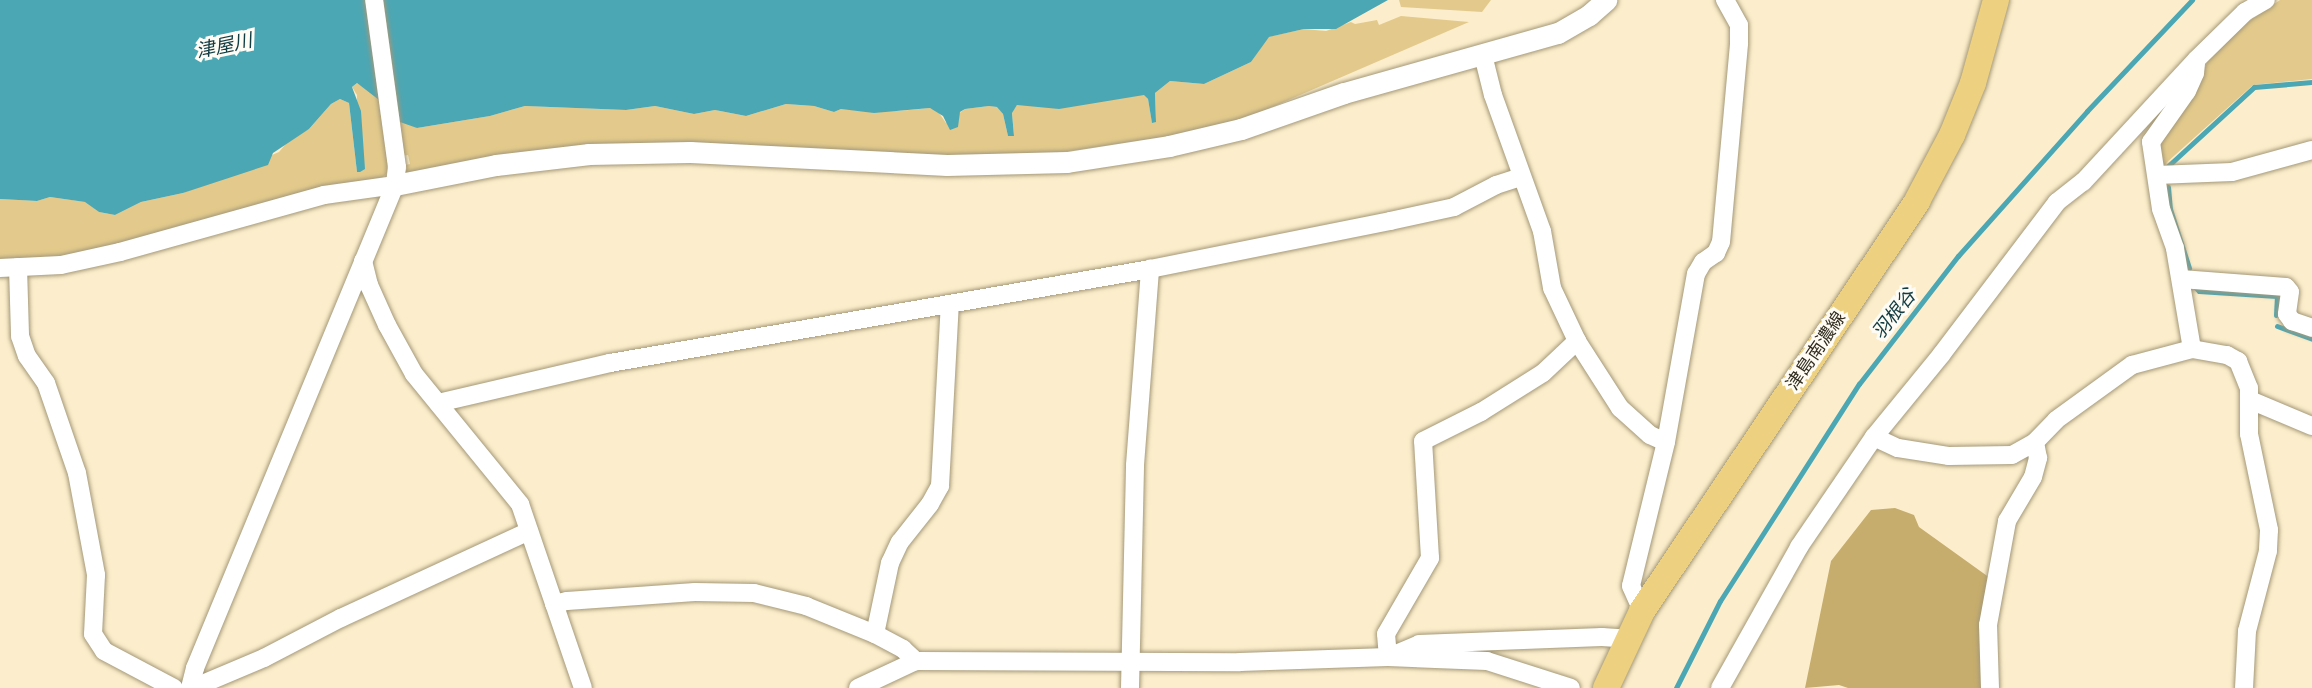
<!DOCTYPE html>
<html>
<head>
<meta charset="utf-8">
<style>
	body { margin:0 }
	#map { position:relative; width:2312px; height:688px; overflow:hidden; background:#fceecc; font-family:"Roboto Serif","Noto Sans JP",serif }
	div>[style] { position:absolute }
	.green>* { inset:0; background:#e3ca8c }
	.forest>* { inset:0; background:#c6ad6d }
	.water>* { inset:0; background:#4ca7b4 }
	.stream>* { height:5px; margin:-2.5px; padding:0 2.5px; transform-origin:2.5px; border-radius:2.5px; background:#4ca7b4 }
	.roads { filter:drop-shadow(0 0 2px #a49878) drop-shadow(0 0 2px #a49878) }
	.minor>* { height:18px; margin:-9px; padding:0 9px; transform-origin:9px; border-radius:9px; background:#fff }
	.tertiary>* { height:21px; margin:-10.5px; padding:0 10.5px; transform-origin:10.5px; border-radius:10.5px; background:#fff }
	.primary>* { height:26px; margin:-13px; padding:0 13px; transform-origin:13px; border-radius:13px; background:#edd180 }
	span { translate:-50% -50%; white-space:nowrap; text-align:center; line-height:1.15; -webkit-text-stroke:6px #fffcf5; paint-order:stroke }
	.street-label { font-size:18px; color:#312c1f }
	.water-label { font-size:19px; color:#123c43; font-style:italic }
</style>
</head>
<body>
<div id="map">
	<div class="green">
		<div style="clip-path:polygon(1399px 0,1491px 0,1482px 12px,1401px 7px)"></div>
		<div style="clip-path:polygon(2280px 0,2312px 0,2312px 79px,2253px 85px,2165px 164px,2160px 163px,2158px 139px,2197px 86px,2209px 58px,2248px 22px)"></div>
		<div style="clip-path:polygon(1401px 16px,1469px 22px,1242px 120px,1170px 136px,1063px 152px,948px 157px,695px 144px,401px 173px,400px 166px,410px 164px,408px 155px,401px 156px,397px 113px,417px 128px,490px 116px,525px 106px,626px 110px,655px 106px,694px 114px,715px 110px,746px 116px,786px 104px,814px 106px,834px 112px,841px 109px,899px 111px,930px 108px,937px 110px,946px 123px,965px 109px,989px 106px,998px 107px,1003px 114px,1008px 136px,1014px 136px,1012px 112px,1017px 105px,1144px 94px,1148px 99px,1152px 122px,1156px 122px,1155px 93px,1170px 81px,1204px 84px,1251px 62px,1268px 37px,1304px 29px,1326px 31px,1351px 22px,1355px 24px,1377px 20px,1379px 25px)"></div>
		<div style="clip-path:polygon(357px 83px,379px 98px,393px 167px,377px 183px,118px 246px,62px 256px,0 259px,0 199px,37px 201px,50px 197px,86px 202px,99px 212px,115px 215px,141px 202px,183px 193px,279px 152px,290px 139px,309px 129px,331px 104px,340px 99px,349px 103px,357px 172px,357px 95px,352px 87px)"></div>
	</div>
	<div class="forest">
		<div style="clip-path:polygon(1895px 508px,1914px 515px,1919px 527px,1990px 578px,1980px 641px,1982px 688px,1848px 688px,1839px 685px,1805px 688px,1831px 561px,1871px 510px)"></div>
	</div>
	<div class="water">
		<div style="clip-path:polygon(0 0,1388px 0,1336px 29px,1304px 29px,1269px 37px,1251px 62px,1204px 84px,1170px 81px,1155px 93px,1156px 122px,1152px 123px,1148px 99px,1144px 95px,1059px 109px,1017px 105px,1012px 113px,1014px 136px,1008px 136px,1003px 114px,997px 107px,989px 106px,965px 109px,960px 112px,958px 127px,950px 130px,943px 116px,930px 108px,874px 113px,841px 109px,834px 112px,814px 106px,786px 104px,746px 116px,715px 110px,694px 114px,655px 106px,626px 110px,525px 106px,490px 116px,417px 128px,400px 122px,396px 113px,357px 83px,352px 87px,361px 111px,365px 169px,360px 172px,357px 172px,349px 103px,340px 99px,331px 104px,309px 129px,273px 153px,268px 165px,183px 193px,141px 202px,115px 215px,99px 212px,85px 202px,50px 197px,37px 201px,0 199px)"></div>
	</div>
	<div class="stream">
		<div style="left:2168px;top:166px;width:117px;rotate:-42.6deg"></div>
		<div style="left:2254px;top:87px;width:58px;rotate:-4.9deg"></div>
		<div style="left:2168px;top:187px;width:22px;rotate:85deg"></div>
		<div style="left:2170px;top:209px;width:62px;rotate:72.1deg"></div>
		<div style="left:2194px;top:286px;width:7px;rotate:45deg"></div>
		<div style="left:2199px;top:291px;width:78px;rotate:3.7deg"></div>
		<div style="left:2277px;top:296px;width:19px;rotate:93deg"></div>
		<div style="left:2277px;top:326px;width:37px;rotate:20deg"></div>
		<div style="left:1676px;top:688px;width:97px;rotate:-63.2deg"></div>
		<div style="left:1720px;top:601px;width:258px;rotate:-57.4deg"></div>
		<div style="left:1859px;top:384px;width:162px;rotate:-52.3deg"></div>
		<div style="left:1958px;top:256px;width:194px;rotate:-48.3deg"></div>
		<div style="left:2087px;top:111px;width:153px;rotate:-46.6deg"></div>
	</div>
	<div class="roads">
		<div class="minor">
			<div style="left:1483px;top:55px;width:41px;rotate:76deg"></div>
			<div style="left:1493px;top:95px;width:145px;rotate:70.2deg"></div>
			<div style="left:1542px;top:231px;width:58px;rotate:80deg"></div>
			<div style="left:1552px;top:288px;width:59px;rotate:64.7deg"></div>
			<div style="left:1577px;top:341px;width:80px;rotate:57.3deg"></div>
			<div style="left:1620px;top:408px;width:40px;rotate:42deg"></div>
			<div style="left:1650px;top:435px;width:17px;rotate:24deg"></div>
			<div style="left:1666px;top:442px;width:148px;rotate:103.7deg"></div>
			<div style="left:1631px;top:586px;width:27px;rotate:66deg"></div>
			<div style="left:2157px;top:175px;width:75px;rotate:-2.3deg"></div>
			<div style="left:2232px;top:172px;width:83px;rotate:-15.4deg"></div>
			<div style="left:363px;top:261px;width:25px;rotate:76deg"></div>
			<div style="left:369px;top:285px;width:44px;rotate:65.8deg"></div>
			<div style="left:387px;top:325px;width:56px;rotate:61.1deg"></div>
			<div style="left:414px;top:374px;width:168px;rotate:50.8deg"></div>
			<div style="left:520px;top:504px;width:194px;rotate:71.1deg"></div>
			<div style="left:18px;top:267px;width:69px;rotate:88.3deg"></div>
			<div style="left:20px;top:336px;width:21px;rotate:71deg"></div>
			<div style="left:27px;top:356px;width:33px;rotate:55deg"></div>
			<div style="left:46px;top:383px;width:95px;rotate:71deg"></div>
			<div style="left:77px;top:473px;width:104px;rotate:79.4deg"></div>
			<div style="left:96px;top:575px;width:59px;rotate:92.9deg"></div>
			<div style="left:93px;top:634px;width:20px;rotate:57deg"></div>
			<div style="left:104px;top:651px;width:79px;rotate:27.9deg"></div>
			<div style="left:0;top:268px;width:61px;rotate:-2.8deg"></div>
			<div style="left:61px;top:265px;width:60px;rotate:-12.4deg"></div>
			<div style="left:120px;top:252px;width:212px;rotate:-15.6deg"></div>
			<div style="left:324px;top:195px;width:72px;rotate:-8deg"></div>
			<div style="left:2181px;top:279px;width:105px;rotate:4.4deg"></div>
			<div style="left:2286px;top:287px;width:6px;rotate:51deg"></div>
			<div style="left:2290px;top:292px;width:22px;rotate:98deg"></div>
			<div style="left:2287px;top:314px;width:9px;rotate:54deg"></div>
			<div style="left:2292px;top:321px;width:21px;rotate:19deg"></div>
			<div style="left:2192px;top:349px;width:102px;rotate:-99.6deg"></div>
			<div style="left:2175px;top:248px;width:41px;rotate:-109.7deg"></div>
			<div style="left:2161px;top:209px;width:68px;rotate:-98.5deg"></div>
			<div style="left:2151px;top:142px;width:62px;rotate:-54.8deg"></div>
			<div style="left:2187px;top:91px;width:20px;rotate:-66deg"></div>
			<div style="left:2195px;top:73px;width:10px;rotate:-84deg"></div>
			<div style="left:2250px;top:400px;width:67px;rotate:22.8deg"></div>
			<div style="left:438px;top:403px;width:177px;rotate:-13.1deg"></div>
			<div style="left:610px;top:363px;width:548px;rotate:-9.87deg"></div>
			<div style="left:1150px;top:269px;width:245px;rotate:-11.3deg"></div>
			<div style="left:1390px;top:221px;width:66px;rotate:-12.3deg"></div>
			<div style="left:1454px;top:207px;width:47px;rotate:-27.6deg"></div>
			<div style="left:1496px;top:185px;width:26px;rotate:-18deg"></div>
			<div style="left:1874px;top:437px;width:26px;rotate:25deg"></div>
			<div style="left:1898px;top:448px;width:52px;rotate:8.9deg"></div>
			<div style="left:1949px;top:456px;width:63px;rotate:-0.9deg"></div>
			<div style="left:2012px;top:455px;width:26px;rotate:-29deg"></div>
			<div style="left:2035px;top:442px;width:30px;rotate:-46deg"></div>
			<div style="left:2056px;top:420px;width:94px;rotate:-35.9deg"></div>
			<div style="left:2132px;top:365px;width:62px;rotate:-14.9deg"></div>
			<div style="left:2192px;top:349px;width:36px;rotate:10deg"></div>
			<div style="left:2227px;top:355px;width:13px;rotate:29deg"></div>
			<div style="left:2238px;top:361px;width:29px;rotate:68deg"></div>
			<div style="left:2249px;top:388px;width:46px;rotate:90deg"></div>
			<div style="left:2249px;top:434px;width:98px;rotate:78.2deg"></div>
			<div style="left:2269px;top:530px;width:21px;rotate:93deg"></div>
			<div style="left:2268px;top:551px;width:83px;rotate:104.7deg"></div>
			<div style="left:2247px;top:631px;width:57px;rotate:93deg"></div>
			<div style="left:1666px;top:442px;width:171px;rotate:-79.9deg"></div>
			<div style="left:1696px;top:274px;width:14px;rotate:-60deg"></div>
			<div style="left:1703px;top:262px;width:16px;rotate:-35deg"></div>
			<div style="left:1716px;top:253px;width:12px;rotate:-66deg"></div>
			<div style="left:1721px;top:242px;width:200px;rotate:-84.8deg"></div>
			<div style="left:1739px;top:43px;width:18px;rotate:-90deg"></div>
			<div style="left:1739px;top:25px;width:29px;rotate:-119deg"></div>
			<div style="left:554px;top:604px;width:13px;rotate:-13deg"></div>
			<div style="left:567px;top:601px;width:128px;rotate:-4deg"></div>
			<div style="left:695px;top:592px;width:59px;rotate:1deg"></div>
			<div style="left:754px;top:593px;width:54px;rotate:14deg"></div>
			<div style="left:806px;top:606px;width:74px;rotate:22.1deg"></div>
			<div style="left:875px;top:634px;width:32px;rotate:28deg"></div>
			<div style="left:903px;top:649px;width:18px;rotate:43deg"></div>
			<div style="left:875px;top:634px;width:73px;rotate:-78.1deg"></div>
			<div style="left:890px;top:563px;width:23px;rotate:-65deg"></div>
			<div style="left:900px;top:542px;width:48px;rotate:-51.7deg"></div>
			<div style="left:930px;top:504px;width:21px;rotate:-61deg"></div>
			<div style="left:940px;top:486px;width:182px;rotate:-86.9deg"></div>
			<div style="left:1396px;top:654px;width:25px;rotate:-23deg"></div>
			<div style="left:1419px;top:644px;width:183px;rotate:-2.2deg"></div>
			<div style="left:1602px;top:637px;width:26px;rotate:4deg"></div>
			<div style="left:1388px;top:657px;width:23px;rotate:-95deg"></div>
			<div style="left:1386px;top:634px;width:88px;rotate:-59.9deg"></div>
			<div style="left:1430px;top:558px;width:117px;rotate:-93.4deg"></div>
			<div style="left:1423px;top:441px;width:65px;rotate:-26.6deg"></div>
			<div style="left:1481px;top:412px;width:73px;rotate:-32.2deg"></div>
			<div style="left:1543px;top:373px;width:47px;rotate:-43.3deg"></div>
			<div style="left:190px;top:688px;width:21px;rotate:-76deg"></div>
			<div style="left:195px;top:668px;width:523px;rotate:-67.51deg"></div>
			<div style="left:395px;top:185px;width:18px;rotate:-84deg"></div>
			<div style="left:397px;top:167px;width:169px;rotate:-97.8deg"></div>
			<div style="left:193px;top:688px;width:77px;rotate:-22.9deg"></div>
			<div style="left:264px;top:658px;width:87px;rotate:-27.5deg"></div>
			<div style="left:341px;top:618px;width:207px;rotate:-24.8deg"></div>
			<div style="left:858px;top:688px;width:64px;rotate:-25deg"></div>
			<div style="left:916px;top:661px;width:324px;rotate:0.2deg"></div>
			<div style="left:1240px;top:662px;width:148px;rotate:-1.9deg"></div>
			<div style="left:1388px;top:657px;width:99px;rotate:2.3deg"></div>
			<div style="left:1487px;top:661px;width:88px;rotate:17.8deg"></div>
			<div style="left:1130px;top:688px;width:223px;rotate:-88.7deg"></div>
			<div style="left:1135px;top:465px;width:197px;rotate:-85.6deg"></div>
			<div style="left:1720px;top:688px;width:162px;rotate:-60.7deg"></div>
			<div style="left:1799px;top:547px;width:133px;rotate:-55.7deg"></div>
			<div style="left:1874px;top:437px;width:106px;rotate:-50.7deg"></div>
			<div style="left:1941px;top:355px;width:192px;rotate:-52.8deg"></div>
			<div style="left:2057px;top:202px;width:33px;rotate:-38deg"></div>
			<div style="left:2083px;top:182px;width:166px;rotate:-47.2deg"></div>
			<div style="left:2196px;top:60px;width:69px;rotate:-44.4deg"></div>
			<div style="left:2245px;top:12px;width:24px;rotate:-30deg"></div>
			<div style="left:1990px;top:688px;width:63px;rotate:-91.8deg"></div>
			<div style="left:1988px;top:625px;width:106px;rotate:-79.6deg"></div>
			<div style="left:2007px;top:521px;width:51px;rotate:-59.4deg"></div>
			<div style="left:2033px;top:477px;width:20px;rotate:-75deg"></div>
			<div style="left:2038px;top:458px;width:16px;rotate:-101deg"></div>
		</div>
		<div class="tertiary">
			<div style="left:395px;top:185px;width:103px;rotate:-11.2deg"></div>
			<div style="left:496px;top:165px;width:94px;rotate:-6.7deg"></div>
			<div style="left:589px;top:154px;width:101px;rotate:-1.1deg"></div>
			<div style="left:690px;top:152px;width:257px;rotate:2.9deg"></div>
			<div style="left:947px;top:165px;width:120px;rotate:-1.4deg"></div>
			<div style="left:1067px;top:162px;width:103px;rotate:-8.9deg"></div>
			<div style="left:1169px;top:146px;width:74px;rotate:-13.3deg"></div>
			<div style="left:1241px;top:129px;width:109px;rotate:-19.3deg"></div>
			<div style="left:1344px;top:93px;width:222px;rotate:-15.7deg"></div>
			<div style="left:1558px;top:33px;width:36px;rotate:-30deg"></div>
			<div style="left:1589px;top:15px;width:23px;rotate:-41deg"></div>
		</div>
		<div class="primary">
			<div style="left:1606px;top:688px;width:85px;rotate:-64.9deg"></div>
			<div style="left:1642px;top:611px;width:494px;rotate:-56.1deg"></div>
			<div style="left:1917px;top:201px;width:75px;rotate:-62.1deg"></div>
			<div style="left:1952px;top:135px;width:56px;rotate:-68deg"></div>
			<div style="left:1973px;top:83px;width:86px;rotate:-74.5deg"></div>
		</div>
	</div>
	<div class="street-label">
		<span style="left:1816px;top:351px;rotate:-56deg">津島南濃線</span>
	</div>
	<div class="water-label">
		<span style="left:224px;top:46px;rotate:-12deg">津屋川</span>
		<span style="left:1894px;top:314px;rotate:-52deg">羽根谷</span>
	</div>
</div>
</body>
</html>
